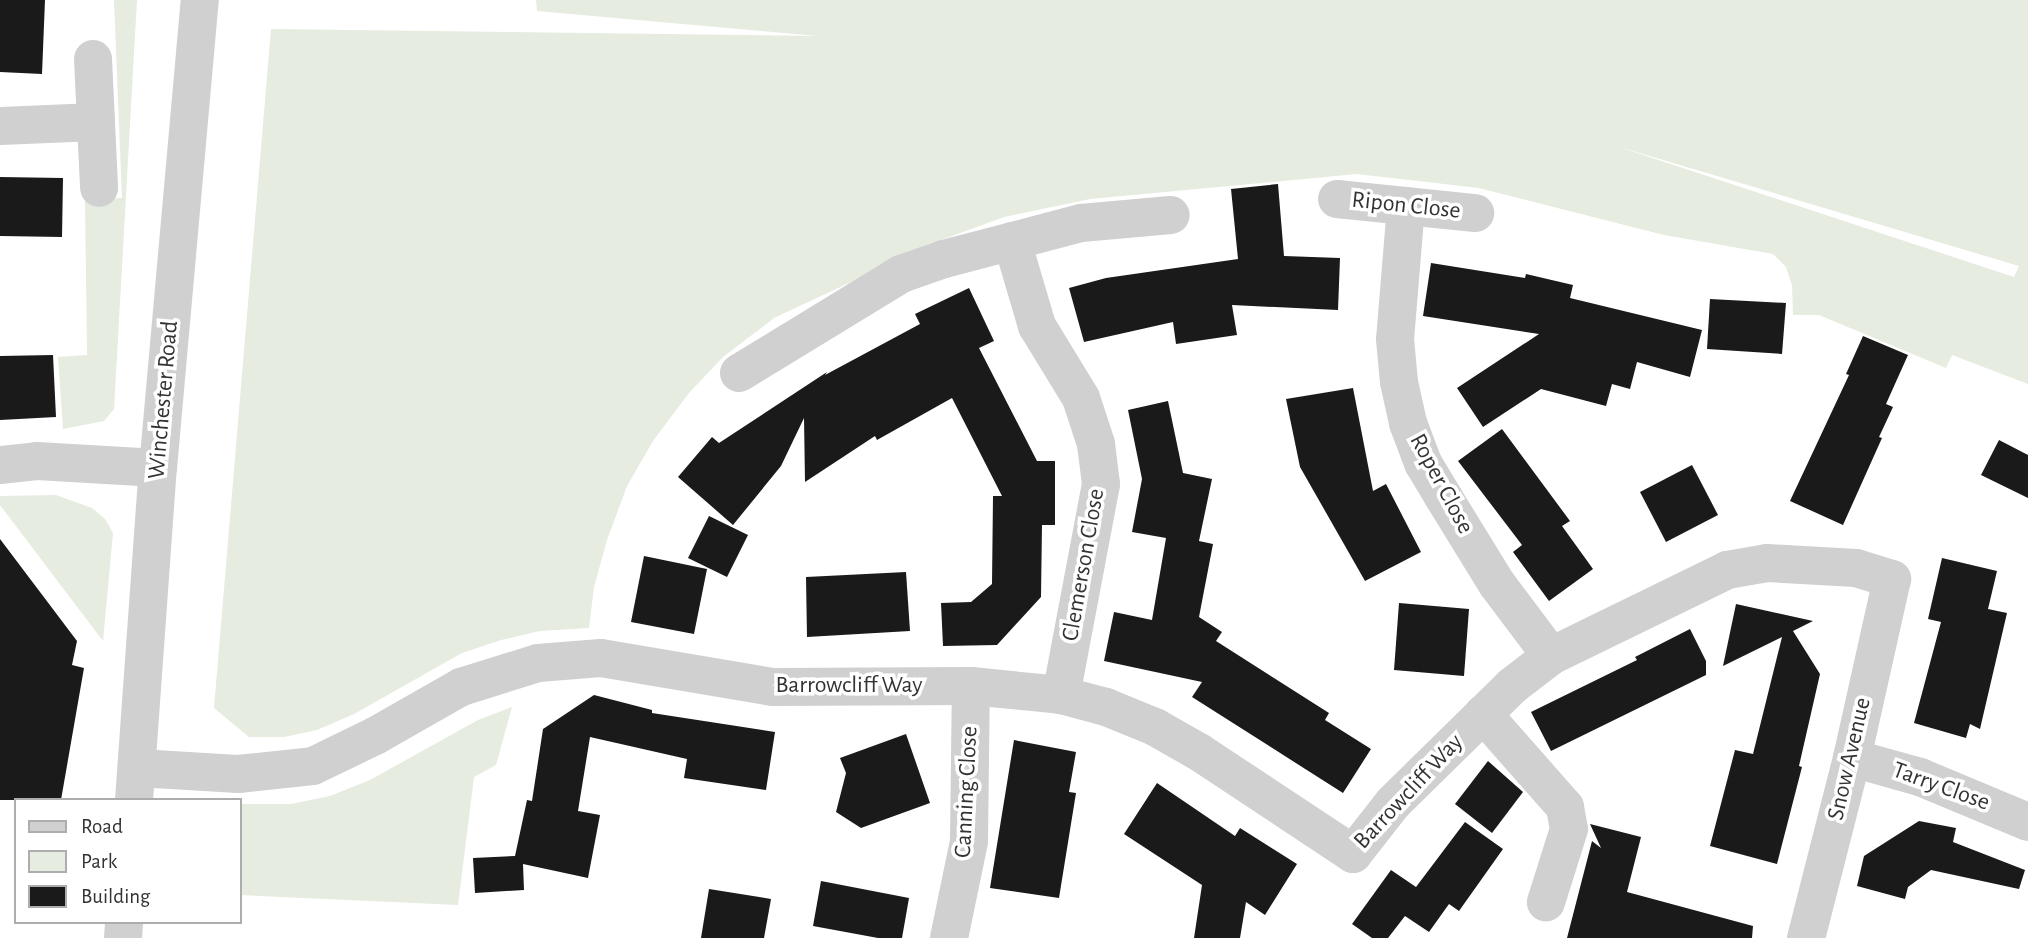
<!DOCTYPE html>
<html>
<head>
<meta charset="utf-8">
<style>
	body { margin:0 }
	#map { position:relative; width:2028px; height:938px; overflow:hidden; background:#fff; font-family:"Alegreya Sans",sans-serif }
	div>[style] { position:absolute }
	.green>* { inset:0; background:#e6ecdf }
	.building>* { inset:0; background:#1a1a1a }
	.minor>* { height:38px; margin:-19px; padding:0 19px; transform-origin:19px; border-radius:19px; background:#d0d0d0 }
	span { translate:-50% -50%; white-space:nowrap; text-align:center; line-height:1.15; -webkit-text-stroke:7px #fff; paint-order:stroke }
	.street-label { font-size:24px; color:#333 }
	.legend { position:absolute; left:14px; top:798px; width:228px; height:126px; box-sizing:border-box; background:#fff; border:2px solid #adadad; margin:0; padding:9px 12px; list-style:none; font-size:21px; color:#333 }
	.legend li { display:flex; align-items:center; gap:14px; height:35px }
	.legend b { width:35px; border:2px solid #adadad }
</style>
</head>
<body>
<div id="map">
	<div class="green">
		<div style="clip-path:polygon(114px 0,137px 0,114px 409px,104px 421px,63px 429px,58px 357px,87px 355px,85px 200px,122px 198px)"></div>
		<div style="clip-path:polygon(evenodd,536px 0,2028px 0,2028px 384px,1952px 355px,1946px 368px,1819px 315px,1793px 315px,1792px 285px,1786px 267px,1773px 254px,1664px 235px,1479px 188px,1357px 174px,1090px 199px,1004px 217px,941px 240px,774px 318px,723px 357px,689px 393px,653px 441px,627px 486px,607px 540px,594px 587px,589px 628px,540px 631px,501px 640px,462px 653px,354px 714px,317px 730px,284px 737px,249px 737px,214px 708px,271px 29px,817px 36px,537px 11px,536px 0,1616px 146px,2019px 266px,2014px 277px,1616px 146px)"></div>
		<div style="clip-path:polygon(56px 495px,92px 508px,105px 519px,113px 533px,103px 641px,0 505px,0 496px)"></div>
		<div style="clip-path:polygon(512px 707px,496px 765px,474px 777px,458px 905px,240px 895px,240px 804px,291px 804px,330px 796px,370px 780px,478px 720px)"></div>
	</div>
	<div class="building">
		<div style="clip-path:polygon(0 0,45px 0,42px 74px,0 72px)"></div>
		<div style="clip-path:polygon(0 177px,63px 178px,62px 237px,0 236px)"></div>
		<div style="clip-path:polygon(1278px 184px,1284px 256px,1340px 258px,1338px 310px,1232px 305px,1237px 335px,1176px 344px,1173px 322px,1084px 342px,1069px 288px,1106px 278px,1238px 259px,1231px 189px)"></div>
		<div style="clip-path:polygon(1431px 263px,1525px 278px,1526px 274px,1573px 285px,1570px 298px,1702px 330px,1690px 377px,1637px 362px,1630px 389px,1612px 384px,1606px 406px,1541px 389px,1483px 427px,1457px 388px,1539px 334px,1423px 316px)"></div>
		<div style="clip-path:polygon(969px 288px,994px 341px,979px 348px,1037px 461px,1055px 461px,1055px 525px,1042px 525px,1041px 597px,997px 645px,943px 646px,941px 603px,971px 602px,992px 584px,993px 496px,1002px 496px,952px 398px,877px 440px,875px 436px,805px 482px,804px 418px,781px 466px,733px 525px,678px 477px,712px 437px,719px 443px,827px 372px,825px 375px,920px 324px,915px 314px)"></div>
		<div style="clip-path:polygon(1710px 299px,1786px 303px,1782px 354px,1707px 349px)"></div>
		<div style="clip-path:polygon(1863px 336px,1908px 355px,1886px 404px,1893px 407px,1879px 437px,1882px 438px,1843px 525px,1790px 501px,1849px 375px,1846px 374px)"></div>
		<div style="clip-path:polygon(53px 355px,56px 417px,0 420px,0 356px)"></div>
		<div style="clip-path:polygon(1353px 388px,1373px 491px,1386px 484px,1421px 552px,1365px 581px,1300px 467px,1286px 399px)"></div>
		<div style="clip-path:polygon(1168px 401px,1183px 473px,1212px 479px,1199px 541px,1213px 544px,1199px 617px,1222px 632px,1216px 641px,1329px 713px,1325px 720px,1371px 749px,1343px 793px,1192px 697px,1202px 682px,1104px 661px,1114px 612px,1152px 620px,1166px 538px,1132px 532px,1142px 479px,1128px 410px)"></div>
		<div style="clip-path:polygon(1502px 429px,1570px 521px,1562px 526px,1593px 569px,1549px 601px,1513px 552px,1522px 545px,1458px 461px)"></div>
		<div style="clip-path:polygon(1999px 440px,2028px 455px,2028px 498px,1981px 475px)"></div>
		<div style="clip-path:polygon(1692px 465px,1718px 515px,1666px 542px,1640px 492px)"></div>
		<div style="clip-path:polygon(709px 516px,748px 535px,727px 577px,688px 558px)"></div>
		<div style="clip-path:polygon(0 539px,77px 641px,72px 665px,84px 668px,61px 800px,0 800px)"></div>
		<div style="clip-path:polygon(644px 556px,707px 569px,694px 634px,631px 622px)"></div>
		<div style="clip-path:polygon(1942px 558px,1997px 571px,1988px 609px,2007px 613px,1980px 729px,1970px 724px,1966px 738px,1914px 723px,1941px 622px,1928px 619px)"></div>
		<div style="clip-path:polygon(906px 572px,910px 631px,807px 637px,806px 577px)"></div>
		<div style="clip-path:polygon(1399px 603px,1469px 609px,1464px 676px,1394px 670px)"></div>
		<div style="clip-path:polygon(1736px 604px,1813px 621px,1793px 631px,1820px 674px,1799px 766px,1802px 767px,1777px 864px,1710px 846px,1735px 750px,1753px 754px,1782px 637px,1723px 666px)"></div>
		<div style="clip-path:polygon(1690px 629px,1706px 661px,1706px 675px,1551px 751px,1531px 712px,1637px 660px,1635px 657px)"></div>
		<div style="clip-path:polygon(594px 695px,652px 710px,652px 713px,775px 732px,766px 790px,684px 778px,687px 759px,590px 737px,578px 811px,600px 815px,588px 878px,523px 864px,524px 890px,475px 893px,473px 858px,515px 856px,527px 800px,532px 801px,543px 729px)"></div>
		<div style="clip-path:polygon(906px 734px,930px 803px,861px 828px,836px 812px,846px 773px,840px 758px)"></div>
		<div style="clip-path:polygon(1014px 740px,1076px 752px,1069px 792px,1076px 793px,1059px 898px,990px 888px)"></div>
		<div style="clip-path:polygon(1488px 761px,1523px 792px,1492px 833px,1455px 804px)"></div>
		<div style="clip-path:polygon(1157px 783px,1235px 836px,1240px 828px,1297px 864px,1265px 915px,1246px 902px,1240px 938px,1194px 938px,1202px 885px,1124px 834px)"></div>
		<div style="clip-path:polygon(1919px 821px,1956px 828px,1953px 842px,2025px 870px,2019px 889px,1931px 870px,1908px 887px,1905px 899px,1857px 886px,1864px 856px)"></div>
		<div style="clip-path:polygon(1465px 822px,1503px 849px,1459px 911px,1449px 904px,1429px 932px,1405px 916px,1388px 938px,1372px 938px,1352px 924px,1391px 870px,1416px 887px)"></div>
		<div style="clip-path:polygon(1590px 824px,1641px 837px,1627px 892px,1753px 926px,1752px 938px,1567px 938px,1592px 841px,1601px 848px)"></div>
		<div style="clip-path:polygon(821px 881px,909px 898px,902px 938px,878px 938px,813px 926px)"></div>
		<div style="clip-path:polygon(709px 889px,771px 899px,764px 938px,701px 938px)"></div>
	</div>
	<div class="minor">
		<div style="left:93px;top:59px;width:129px;rotate:87.3deg"></div>
		<div style="left:0;top:126px;width:96px;rotate:-2.4deg"></div>
		<div style="left:1337px;top:199px;width:139px;rotate:5.8deg"></div>
		<div style="left:1406px;top:206px;width:133px;rotate:94.7deg"></div>
		<div style="left:1395px;top:339px;width:43px;rotate:84.7deg"></div>
		<div style="left:1399px;top:382px;width:42px;rotate:77.6deg"></div>
		<div style="left:1408px;top:423px;width:43px;rotate:69.4deg"></div>
		<div style="left:1423px;top:463px;width:41px;rotate:59deg"></div>
		<div style="left:1444px;top:498px;width:101px;rotate:58.4deg"></div>
		<div style="left:1497px;top:584px;width:90px;rotate:53.1deg"></div>
		<div style="left:1012px;top:241px;width:89px;rotate:73.6deg"></div>
		<div style="left:1037px;top:326px;width:84px;rotate:58.6deg"></div>
		<div style="left:1081px;top:398px;width:48px;rotate:71.9deg"></div>
		<div style="left:1096px;top:444px;width:40px;rotate:82.9deg"></div>
		<div style="left:1101px;top:484px;width:215px;rotate:100.7deg"></div>
		<div style="left:739px;top:373px;width:190px;rotate:-31.4deg"></div>
		<div style="left:901px;top:274px;width:46px;rotate:-19.2deg"></div>
		<div style="left:944px;top:259px;width:142px;rotate:-14.7deg"></div>
		<div style="left:1081px;top:223px;width:90px;rotate:-5.1deg"></div>
		<div style="left:0;top:465px;width:37px;rotate:-6deg"></div>
		<div style="left:37px;top:461px;width:121px;rotate:3.3deg"></div>
		<div style="left:1483px;top:714px;width:124px;rotate:48.6deg"></div>
		<div style="left:1565px;top:807px;width:22px;rotate:80deg"></div>
		<div style="left:1569px;top:829px;width:77px;rotate:107.5deg"></div>
		<div style="left:1852px;top:758px;width:71px;rotate:15.6deg"></div>
		<div style="left:1920px;top:777px;width:117px;rotate:22.6deg"></div>
		<div style="left:138px;top:768px;width:100px;rotate:3.4deg"></div>
		<div style="left:238px;top:774px;width:75px;rotate:-6.1deg"></div>
		<div style="left:313px;top:766px;width:69px;rotate:-25.8deg"></div>
		<div style="left:375px;top:736px;width:99px;rotate:-29.7deg"></div>
		<div style="left:461px;top:687px;width:81px;rotate:-17.3deg"></div>
		<div style="left:538px;top:663px;width:63px;rotate:-4.5deg"></div>
		<div style="left:601px;top:658px;width:174px;rotate:9.6deg"></div>
		<div style="left:773px;top:687px;width:198px;rotate:-0.3deg"></div>
		<div style="left:971px;top:686px;width:90px;rotate:5.7deg"></div>
		<div style="left:1061px;top:695px;width:47px;rotate:14.9deg"></div>
		<div style="left:1106px;top:707px;width:53px;rotate:22.2deg"></div>
		<div style="left:1155px;top:727px;width:51px;rotate:29.6deg"></div>
		<div style="left:1199px;top:752px;width:185px;rotate:33.5deg"></div>
		<div style="left:1353px;top:854px;width:65px;rotate:-51.9deg"></div>
		<div style="left:1393px;top:803px;width:167px;rotate:-44.5deg"></div>
		<div style="left:1512px;top:686px;width:49px;rotate:-37.6deg"></div>
		<div style="left:1551px;top:656px;width:196px;rotate:-26deg"></div>
		<div style="left:1727px;top:570px;width:41px;rotate:-9.9deg"></div>
		<div style="left:1767px;top:563px;width:89px;rotate:3.2deg"></div>
		<div style="left:1856px;top:568px;width:38px;rotate:17deg"></div>
		<div style="left:1892px;top:579px;width:183px;rotate:102.6deg"></div>
		<div style="left:1852px;top:758px;width:186px;rotate:104.3deg"></div>
		<div style="left:134px;top:800px;width:333px;rotate:-85.9deg"></div>
		<div style="left:158px;top:468px;width:470px;rotate:-84.9deg"></div>
		<div style="left:123px;top:938px;width:16px;rotate:-86deg"></div>
		<div style="left:949px;top:938px;width:99px;rotate:-78.3deg"></div>
		<div style="left:969px;top:841px;width:155px;rotate:-89.3deg"></div>
	</div>
	<div class="street-label">
		<span style="left:1406px;top:206px;rotate:6deg">Ripon Close</span>
		<span style="left:164px;top:400px;rotate:-85deg">Winchester Road</span>
		<span style="left:1441px;top:484px;rotate:62deg">Roper Close</span>
		<span style="left:1084px;top:565px;rotate:-80deg">Clemerson Close</span>
		<span style="left:849px;top:686px">Barrowcliff Way</span>
		<span style="left:1850px;top:759px;rotate:-77deg">Snow Avenue</span>
		<span style="left:1941px;top:787px;rotate:20deg">Tarry Close</span>
		<span style="left:967px;top:792px;rotate:-87deg">Canning Close</span>
		<span style="left:1409px;top:792px;rotate:-47deg">Barrowcliff Way</span>
	</div>
	<ul class="legend">
	<li><b style="height:9px;background:#d0d0d0"></b>Road</li>
	<li><b style="height:19px;background:#e6ecdf"></b>Park</li>
	<li><b style="height:19px;background:#1a1a1a"></b>Building</li>
	</ul>
</div>
</body>
</html>
